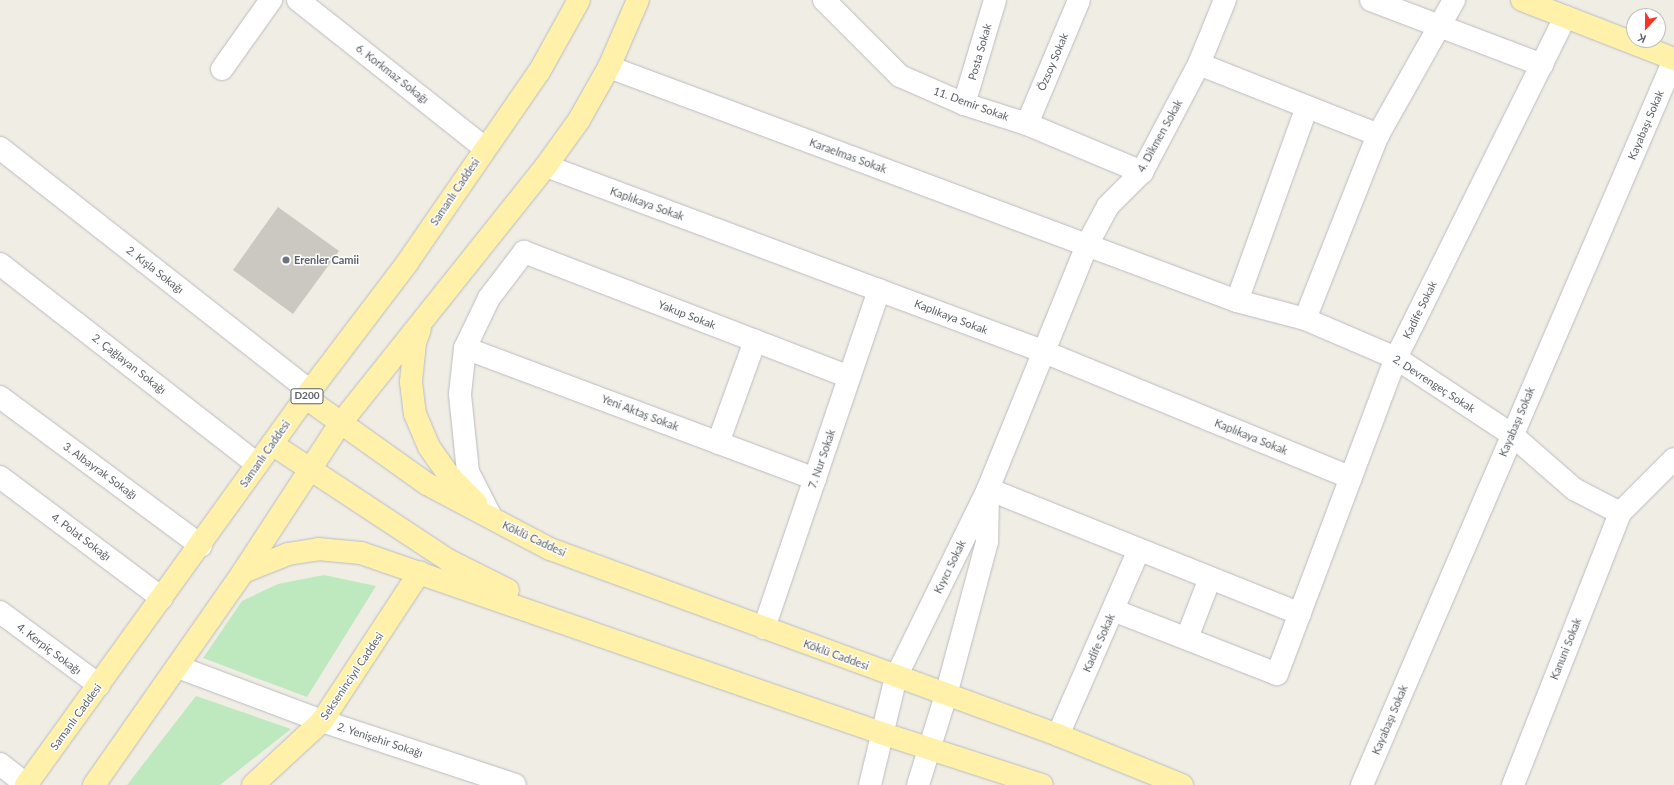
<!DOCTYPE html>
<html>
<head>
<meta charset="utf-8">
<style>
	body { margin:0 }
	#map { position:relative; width:1674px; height:785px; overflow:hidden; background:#f0ede4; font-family:Lato,sans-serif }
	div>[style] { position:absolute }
	.green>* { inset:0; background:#bee9bf }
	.building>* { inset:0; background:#cbc8c1 }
	.roads { filter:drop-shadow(0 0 1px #b9bcc1) drop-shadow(0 0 1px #b9bcc1) }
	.minor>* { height:22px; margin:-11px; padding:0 11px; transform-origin:11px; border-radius:11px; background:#fff }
	.major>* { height:22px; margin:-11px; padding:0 11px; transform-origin:11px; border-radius:11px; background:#fff1aa }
	.dots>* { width:11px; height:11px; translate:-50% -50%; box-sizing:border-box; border:2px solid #fff; border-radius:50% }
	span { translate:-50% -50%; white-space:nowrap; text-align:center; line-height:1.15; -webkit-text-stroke:3px #fff; paint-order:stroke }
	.shield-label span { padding:1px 3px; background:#fff; border:1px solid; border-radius:3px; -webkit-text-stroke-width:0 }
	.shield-label { font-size:10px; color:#5c6066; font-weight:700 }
	.street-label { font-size:11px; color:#5c6066 }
	.worship-label { font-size:11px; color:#5b616d; font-weight:700 }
	.left { translate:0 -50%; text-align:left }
	.north { position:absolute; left:1626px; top:8px; width:40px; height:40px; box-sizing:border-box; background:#fff; border:1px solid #bebfc2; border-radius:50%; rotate:202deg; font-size:11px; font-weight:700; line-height:16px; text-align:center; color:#5c6066 }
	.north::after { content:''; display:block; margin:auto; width:14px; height:18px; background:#f63423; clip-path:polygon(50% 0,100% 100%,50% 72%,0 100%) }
</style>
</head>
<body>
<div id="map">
	<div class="green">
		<div style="clip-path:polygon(324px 575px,376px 586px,307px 697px,203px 658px,242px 601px,278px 584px)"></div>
		<div style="clip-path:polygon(196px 696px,291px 729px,220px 785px,127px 785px)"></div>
	</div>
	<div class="building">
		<div style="clip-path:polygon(278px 207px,339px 251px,293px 314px,233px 270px)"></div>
	</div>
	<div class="roads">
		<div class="minor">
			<div style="left:298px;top:0;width:238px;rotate:38.4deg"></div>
			<div style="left:824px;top:0;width:107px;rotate:45deg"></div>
			<div style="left:900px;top:76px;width:70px;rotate:23.6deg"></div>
			<div style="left:964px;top:104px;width:66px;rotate:17.6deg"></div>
			<div style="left:1027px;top:124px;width:125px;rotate:22.7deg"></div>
			<div style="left:1371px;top:0;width:183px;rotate:20.8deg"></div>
			<div style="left:1199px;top:64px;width:193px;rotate:21.6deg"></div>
			<div style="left:609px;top:67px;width:670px;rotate:20.44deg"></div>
			<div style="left:1237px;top:301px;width:70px;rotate:14.8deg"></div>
			<div style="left:1305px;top:319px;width:99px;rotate:23.2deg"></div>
			<div style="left:1396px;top:358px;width:138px;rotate:33.5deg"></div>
			<div style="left:1511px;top:434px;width:84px;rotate:41.1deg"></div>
			<div style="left:1574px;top:489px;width:52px;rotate:27.6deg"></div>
			<div style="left:1620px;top:513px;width:76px;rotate:-45deg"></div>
			<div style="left:222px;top:69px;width:85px;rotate:-54.6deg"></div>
			<div style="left:964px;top:104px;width:109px;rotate:-73.4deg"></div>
			<div style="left:1027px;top:124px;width:134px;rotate:-67.2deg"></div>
			<div style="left:0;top:148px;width:394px;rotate:38.1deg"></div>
			<div style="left:546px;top:166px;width:529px;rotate:20.45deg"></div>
			<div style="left:1042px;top:351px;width:334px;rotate:22.3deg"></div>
			<div style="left:0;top:264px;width:326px;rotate:37.9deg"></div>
			<div style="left:1237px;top:301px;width:206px;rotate:-70.2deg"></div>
			<div style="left:1305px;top:319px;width:198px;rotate:-68.4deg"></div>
			<div style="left:1378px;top:135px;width:155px;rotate:-60.6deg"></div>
			<div style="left:465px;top:348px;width:374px;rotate:20.5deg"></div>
			<div style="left:0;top:397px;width:250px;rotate:36.5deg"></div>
			<div style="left:718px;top:443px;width:109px;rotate:-70.1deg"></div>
			<div style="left:0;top:477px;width:202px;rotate:36.8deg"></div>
			<div style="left:988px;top:489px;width:336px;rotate:21.8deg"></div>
			<div style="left:490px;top:515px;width:48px;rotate:-117.1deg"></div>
			<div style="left:468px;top:472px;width:78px;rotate:-95.9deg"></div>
			<div style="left:460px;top:394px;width:46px;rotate:-83.8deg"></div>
			<div style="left:465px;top:348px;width:55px;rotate:-64.4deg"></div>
			<div style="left:489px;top:298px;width:58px;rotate:-52.7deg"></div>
			<div style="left:524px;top:252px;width:348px;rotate:21deg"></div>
			<div style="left:1113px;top:610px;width:176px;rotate:21.3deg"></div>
			<div style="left:1277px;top:674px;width:338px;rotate:-69.4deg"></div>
			<div style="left:1396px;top:358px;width:381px;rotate:-63.6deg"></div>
			<div style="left:0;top:612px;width:123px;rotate:36.4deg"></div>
			<div style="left:764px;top:628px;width:357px;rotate:-71.2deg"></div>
			<div style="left:1187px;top:638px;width:64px;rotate:-69deg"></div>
			<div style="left:178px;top:667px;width:154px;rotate:20.6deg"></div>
			<div style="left:322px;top:721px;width:203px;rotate:18.3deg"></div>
			<div style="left:1058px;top:735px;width:202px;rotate:-66.4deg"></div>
			<div style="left:0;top:764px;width:33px;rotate:38deg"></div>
			<div style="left:870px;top:785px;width:111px;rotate:-76.5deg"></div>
			<div style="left:896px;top:677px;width:209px;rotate:-63.9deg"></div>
			<div style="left:988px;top:489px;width:263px;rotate:-67.9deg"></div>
			<div style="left:1087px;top:245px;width:44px;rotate:-61.7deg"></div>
			<div style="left:1108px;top:206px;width:48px;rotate:-45deg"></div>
			<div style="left:1142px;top:172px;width:122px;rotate:-62.2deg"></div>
			<div style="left:1199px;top:64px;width:69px;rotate:-67.9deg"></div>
			<div style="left:918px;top:785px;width:94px;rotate:-72.7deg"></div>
			<div style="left:946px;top:695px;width:158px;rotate:-75deg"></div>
			<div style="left:987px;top:542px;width:46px;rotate:-88.8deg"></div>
			<div style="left:1362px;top:785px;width:789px;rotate:-66.72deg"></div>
			<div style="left:1513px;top:785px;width:292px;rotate:-68.5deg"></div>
		</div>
		<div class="major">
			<div style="left:1522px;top:0;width:163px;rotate:21.2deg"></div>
			<div style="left:420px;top:329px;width:15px;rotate:110deg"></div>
			<div style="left:415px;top:343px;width:39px;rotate:96deg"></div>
			<div style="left:411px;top:382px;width:32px;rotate:83deg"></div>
			<div style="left:415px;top:414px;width:36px;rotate:67deg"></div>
			<div style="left:429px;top:447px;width:37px;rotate:55deg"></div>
			<div style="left:450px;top:477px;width:37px;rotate:45deg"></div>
			<div style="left:306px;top:398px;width:148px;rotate:35.4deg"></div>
			<div style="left:427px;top:484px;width:139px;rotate:27.9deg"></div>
			<div style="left:550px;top:549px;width:541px;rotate:20.11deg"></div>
			<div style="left:1058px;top:735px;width:134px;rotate:22deg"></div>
			<div style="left:272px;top:444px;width:211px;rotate:33.4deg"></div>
			<div style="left:448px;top:560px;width:67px;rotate:26.6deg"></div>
			<div style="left:243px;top:572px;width:48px;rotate:-21.8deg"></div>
			<div style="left:288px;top:554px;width:30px;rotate:-9deg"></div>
			<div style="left:318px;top:549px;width:43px;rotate:5.3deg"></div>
			<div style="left:361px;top:553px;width:550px;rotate:19.09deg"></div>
			<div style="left:881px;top:733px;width:169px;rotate:17.9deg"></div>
			<div style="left:26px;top:785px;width:486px;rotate:-54.2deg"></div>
			<div style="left:310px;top:391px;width:161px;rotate:-52.8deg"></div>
			<div style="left:407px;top:263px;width:232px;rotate:-55.4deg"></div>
			<div style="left:539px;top:72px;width:82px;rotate:-60.9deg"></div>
			<div style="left:94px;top:785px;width:260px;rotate:-55deg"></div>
			<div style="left:243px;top:572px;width:177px;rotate:-56.8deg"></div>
			<div style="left:340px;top:424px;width:330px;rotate:-51.4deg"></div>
			<div style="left:546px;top:166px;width:57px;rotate:-54.3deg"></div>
			<div style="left:579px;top:120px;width:61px;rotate:-60.5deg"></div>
			<div style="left:609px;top:67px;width:73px;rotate:-66.6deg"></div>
			<div style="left:253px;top:785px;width:94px;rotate:-42.8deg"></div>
			<div style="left:322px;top:721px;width:178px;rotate:-56.7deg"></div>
		</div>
	</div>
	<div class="dots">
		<div style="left:286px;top:260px;background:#6b7280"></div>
	</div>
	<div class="shield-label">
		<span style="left:307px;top:396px">D200</span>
	</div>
	<div class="street-label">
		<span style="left:980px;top:52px;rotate:-74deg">Posta Sokak</span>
		<span style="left:1053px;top:62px;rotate:-67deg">Özsoy Sokak</span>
		<span style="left:392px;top:74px;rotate:38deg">6. Korkmaz Sokağı</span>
		<span style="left:971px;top:104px;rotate:20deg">11. Demir Sokak</span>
		<span style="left:1646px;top:125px;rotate:-67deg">Kayabaşı Sokak</span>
		<span style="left:1160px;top:136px;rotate:-61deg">4. Dikmen Sokak</span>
		<span style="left:848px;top:156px;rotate:20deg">Karaelmas Sokak</span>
		<span style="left:455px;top:192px;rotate:-56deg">Samanlı Caddesi</span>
		<span style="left:647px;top:204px;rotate:20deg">Kaplıkaya Sokak</span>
		<span style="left:155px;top:270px;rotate:38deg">2. Kışla Sokağı</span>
		<span style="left:1420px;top:310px;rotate:-64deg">Kadife Sokak</span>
		<span style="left:687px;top:315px;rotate:21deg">Yakup Sokak</span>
		<span style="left:951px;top:317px;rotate:21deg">Kaplıkaya Sokak</span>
		<span style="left:129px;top:364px;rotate:38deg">2. Çağlayan Sokağı</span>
		<span style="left:1434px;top:384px;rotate:33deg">2. Devrengeç Sokak</span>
		<span style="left:640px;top:413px;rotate:21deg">Yeni Aktaş Sokak</span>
		<span style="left:1517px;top:422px;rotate:-67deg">Kayabaşı Sokak</span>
		<span style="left:1251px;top:437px;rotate:22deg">Kaplıkaya Sokak</span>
		<span style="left:265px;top:454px;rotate:-55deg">Samanlı Caddesi</span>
		<span style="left:822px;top:459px;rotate:-71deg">7. Nur Sokak</span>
		<span style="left:100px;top:471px;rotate:36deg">3. Albayrak Sokağı</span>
		<span style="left:81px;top:537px;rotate:37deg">4. Polat Sokağı</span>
		<span style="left:534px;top:539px;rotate:25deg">Köklü Caddesi</span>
		<span style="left:950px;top:567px;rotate:-64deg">Kıyıcı Sokak</span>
		<span style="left:1099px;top:643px;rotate:-66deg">Kadife Sokak</span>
		<span style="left:49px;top:649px;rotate:37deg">4. Kerpiç Sokağı</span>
		<span style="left:1566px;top:649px;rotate:-68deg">Kanuni Sokak</span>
		<span style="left:836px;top:655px;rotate:20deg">Köklü Caddesi</span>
		<span style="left:352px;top:676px;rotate:-56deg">Sekseninciyıl Caddesi</span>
		<span style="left:76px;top:717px;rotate:-54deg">Samanlı Caddesi</span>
		<span style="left:1390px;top:720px;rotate:-67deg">Kayabaşı Sokak</span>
		<span style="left:380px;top:740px;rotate:18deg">2. Yenişehir Sokağı</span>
	</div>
	<div class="worship-label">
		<span class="left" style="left:294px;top:260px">Erenler Camii</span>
	</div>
	<div class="north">K</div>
</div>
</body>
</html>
